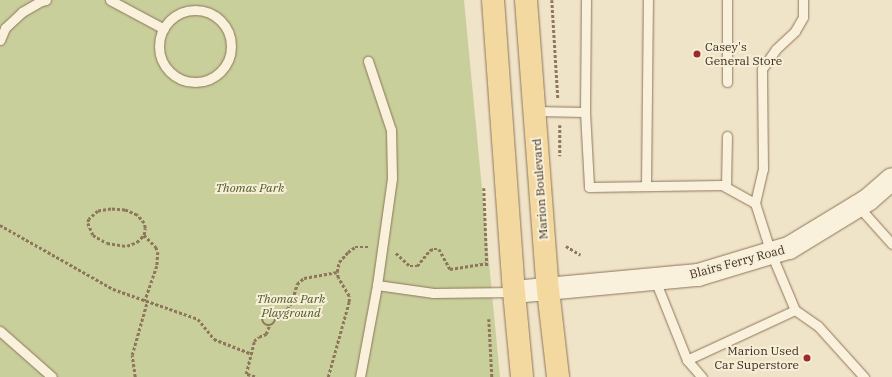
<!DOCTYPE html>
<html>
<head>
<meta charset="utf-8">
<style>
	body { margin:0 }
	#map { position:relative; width:892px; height:377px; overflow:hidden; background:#f0e4c8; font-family:"IBM Plex Serif",serif }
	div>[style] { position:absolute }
	.green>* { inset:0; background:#c9cf9b }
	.path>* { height:2.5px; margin-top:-1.25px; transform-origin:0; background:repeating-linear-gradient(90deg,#8d765c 0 3px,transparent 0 5px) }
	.path>.ring { margin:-1.25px; padding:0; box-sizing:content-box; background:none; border:2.5px solid #8d765c; border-radius:50% }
	.roads { filter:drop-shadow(0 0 1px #8d765c) drop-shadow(0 0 1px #8d765c) }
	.lane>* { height:9px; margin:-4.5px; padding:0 4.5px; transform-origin:4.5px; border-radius:4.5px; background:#faf1dc }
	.lane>.ring { margin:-4.5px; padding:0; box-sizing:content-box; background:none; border:9px solid #faf1dc; border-radius:50% }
	.secondary>* { height:22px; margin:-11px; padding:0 11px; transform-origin:11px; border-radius:11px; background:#faf1dc }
	.primary>* { height:22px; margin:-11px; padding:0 11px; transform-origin:11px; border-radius:11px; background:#f3d9a0 }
	.dots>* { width:11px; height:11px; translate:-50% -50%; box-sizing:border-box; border:2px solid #f7eed8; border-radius:50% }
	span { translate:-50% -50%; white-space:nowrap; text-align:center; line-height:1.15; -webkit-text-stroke:4px #f7eed8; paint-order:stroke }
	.poi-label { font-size:12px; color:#3d2e20 }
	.left { translate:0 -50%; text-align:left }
	.right { translate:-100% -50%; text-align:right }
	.park-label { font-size:12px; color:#4d5a26; font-style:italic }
	.street-label { font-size:12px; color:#3d2e20 }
</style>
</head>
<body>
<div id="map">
	<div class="green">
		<div style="clip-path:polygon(0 0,464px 0,500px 377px,0 377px)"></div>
	</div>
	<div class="path">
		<div style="left:552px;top:0;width:98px;rotate:86.5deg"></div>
		<div style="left:560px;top:125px;width:31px;rotate:90deg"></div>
		<div style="left:484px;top:188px;width:79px;rotate:87.8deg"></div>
		<div style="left:0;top:225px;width:130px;rotate:29.5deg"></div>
		<div style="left:113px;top:289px;width:90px;rotate:19.4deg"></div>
		<div style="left:198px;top:319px;width:26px;rotate:51deg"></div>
		<div style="left:214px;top:339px;width:41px;rotate:21.5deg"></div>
		<div style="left:144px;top:235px;width:7px;rotate:-82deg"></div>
		<div style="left:145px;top:228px;width:5px;rotate:-101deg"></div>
		<div style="left:144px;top:223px;width:11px;rotate:-131deg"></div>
		<div style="left:137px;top:215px;width:13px;rotate:-157deg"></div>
		<div style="left:125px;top:210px;width:14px;rotate:-176deg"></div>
		<div style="left:111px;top:209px;width:13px;rotate:171deg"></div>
		<div style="left:98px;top:211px;width:12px;rotate:138deg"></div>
		<div style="left:89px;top:219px;width:4px;rotate:104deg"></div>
		<div style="left:88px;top:223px;width:13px;rotate:67deg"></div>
		<div style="left:93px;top:235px;width:16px;rotate:30deg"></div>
		<div style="left:107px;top:243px;width:20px;rotate:9deg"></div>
		<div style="left:127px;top:246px;width:11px;rotate:-22deg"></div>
		<div style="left:137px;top:242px;width:10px;rotate:-45deg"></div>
		<div style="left:144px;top:235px;width:17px;rotate:45deg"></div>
		<div style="left:156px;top:247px;width:5px;rotate:68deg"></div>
		<div style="left:158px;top:252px;width:14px;rotate:94deg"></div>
		<div style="left:157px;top:266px;width:37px;rotate:109deg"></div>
		<div style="left:566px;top:246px;width:17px;rotate:31deg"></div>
		<div style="left:396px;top:253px;width:19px;rotate:43deg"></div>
		<div style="left:410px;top:266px;width:7px"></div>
		<div style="left:417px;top:266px;width:21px;rotate:-51deg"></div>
		<div style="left:430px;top:250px;width:4px;rotate:-14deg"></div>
		<div style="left:434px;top:249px;width:5px"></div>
		<div style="left:439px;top:249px;width:23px;rotate:61deg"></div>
		<div style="left:450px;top:269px;width:37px;rotate:-9deg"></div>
		<div class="ring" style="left:262px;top:312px;width:11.5px;height:11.5px"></div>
		<div style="left:276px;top:316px;width:13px;rotate:-32deg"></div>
		<div style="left:287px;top:309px;width:6px;rotate:-51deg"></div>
		<div style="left:291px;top:304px;width:21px;rotate:-73deg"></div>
		<div style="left:297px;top:284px;width:9px;rotate:-41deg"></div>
		<div style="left:304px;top:278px;width:34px;rotate:-10deg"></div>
		<div style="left:337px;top:272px;width:10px;rotate:-79deg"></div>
		<div style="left:339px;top:262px;width:13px;rotate:-48deg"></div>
		<div style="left:348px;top:252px;width:9px;rotate:-36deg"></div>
		<div style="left:355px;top:247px;width:14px"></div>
		<div style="left:489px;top:319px;width:58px;rotate:87deg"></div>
		<div style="left:135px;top:377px;width:22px;rotate:-98deg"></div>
		<div style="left:132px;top:355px;width:55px;rotate:-74.2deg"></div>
		<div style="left:255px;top:377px;width:9px;rotate:-162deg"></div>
		<div style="left:246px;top:374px;width:34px;rotate:-76deg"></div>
		<div style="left:254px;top:341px;width:6px;rotate:-39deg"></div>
		<div style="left:259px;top:337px;width:8px;rotate:-23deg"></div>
		<div style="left:266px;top:334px;width:9px;rotate:-69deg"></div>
		<div style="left:328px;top:377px;width:78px;rotate:-74.4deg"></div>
		<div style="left:349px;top:302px;width:6px;rotate:-90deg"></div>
		<div style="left:349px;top:296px;width:21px;rotate:-121deg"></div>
		<div style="left:338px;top:278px;width:6px;rotate:-99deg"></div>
	</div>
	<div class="roads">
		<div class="lane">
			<div style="left:110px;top:0;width:61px;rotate:28.2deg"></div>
			<div style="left:727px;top:0;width:82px;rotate:90deg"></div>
			<div class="ring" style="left:159px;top:10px;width:63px;height:63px"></div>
			<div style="left:0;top:40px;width:13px;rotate:-67deg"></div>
			<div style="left:5px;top:28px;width:23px;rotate:-43deg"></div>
			<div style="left:22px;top:12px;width:22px;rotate:-30deg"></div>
			<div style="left:41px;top:1px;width:5px;rotate:-11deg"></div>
			<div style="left:534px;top:111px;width:51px;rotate:1.1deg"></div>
			<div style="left:585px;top:112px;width:112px;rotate:-89.5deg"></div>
			<div style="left:585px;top:112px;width:75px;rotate:86.9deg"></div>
			<div style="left:589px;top:187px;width:133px;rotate:-0.9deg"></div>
			<div style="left:722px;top:185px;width:38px;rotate:29deg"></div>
			<div style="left:755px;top:203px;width:52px;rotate:72.3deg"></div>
			<div style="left:771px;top:253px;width:62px;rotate:67.2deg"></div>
			<div style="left:795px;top:310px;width:119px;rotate:155.2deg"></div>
			<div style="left:687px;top:360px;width:86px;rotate:-111.8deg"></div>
			<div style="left:646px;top:186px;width:186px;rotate:-89.4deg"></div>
			<div style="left:726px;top:187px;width:51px;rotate:-88.9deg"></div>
			<div style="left:755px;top:203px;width:35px;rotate:-77deg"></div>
			<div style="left:763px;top:169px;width:100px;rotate:-90.6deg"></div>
			<div style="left:762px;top:69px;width:24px;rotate:-55deg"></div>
			<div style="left:776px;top:49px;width:26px;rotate:-43deg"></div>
			<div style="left:795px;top:31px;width:16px;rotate:-60deg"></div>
			<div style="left:803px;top:17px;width:17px;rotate:-90deg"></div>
			<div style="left:858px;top:206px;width:51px;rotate:48.2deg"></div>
			<div style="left:377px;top:285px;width:57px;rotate:8.1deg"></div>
			<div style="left:433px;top:293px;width:81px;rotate:-0.7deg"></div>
			<div style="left:795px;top:310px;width:28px;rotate:35deg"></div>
			<div style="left:818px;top:326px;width:69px;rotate:48deg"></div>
			<div style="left:0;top:331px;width:69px;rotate:41.5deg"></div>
			<div style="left:687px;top:360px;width:23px;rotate:49deg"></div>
			<div style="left:360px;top:377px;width:94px;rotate:-79.5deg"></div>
			<div style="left:377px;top:285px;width:108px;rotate:-82deg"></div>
			<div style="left:392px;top:178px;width:48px;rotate:-91.2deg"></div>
			<div style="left:391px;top:130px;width:73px;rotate:-108.4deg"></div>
		</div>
		<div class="secondary">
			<div style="left:514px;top:292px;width:185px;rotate:-5.3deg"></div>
			<div style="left:698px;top:275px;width:76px;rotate:-16.8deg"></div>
			<div style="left:771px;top:253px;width:19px;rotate:-16deg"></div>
			<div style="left:789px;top:248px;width:81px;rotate:-31.3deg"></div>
			<div style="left:858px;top:206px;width:13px;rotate:-32deg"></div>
			<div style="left:869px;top:199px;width:30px;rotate:-41deg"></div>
		</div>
		<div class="primary">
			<div style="left:493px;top:0;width:293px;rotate:85.9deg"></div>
			<div style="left:514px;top:292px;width:85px;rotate:84.6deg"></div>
			<div style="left:526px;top:0;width:291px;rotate:85.7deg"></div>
			<div style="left:548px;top:290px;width:88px;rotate:83.4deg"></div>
		</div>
	</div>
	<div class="dots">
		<div style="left:697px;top:54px;background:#9e2a2b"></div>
		<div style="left:807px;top:358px;background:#9e2a2b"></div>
	</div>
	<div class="poi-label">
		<span class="left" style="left:705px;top:54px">Casey's<br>General Store</span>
		<span class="right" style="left:799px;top:358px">Marion Used<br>Car Superstore</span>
	</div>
	<div class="park-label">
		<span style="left:250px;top:188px">Thomas Park</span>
		<span style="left:291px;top:306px">Thomas Park<br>Playground</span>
	</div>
	<div class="street-label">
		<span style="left:540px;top:189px;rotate:-94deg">Marion Boulevard</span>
		<span style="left:737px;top:262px;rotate:-15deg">Blairs Ferry Road</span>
	</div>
</div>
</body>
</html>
